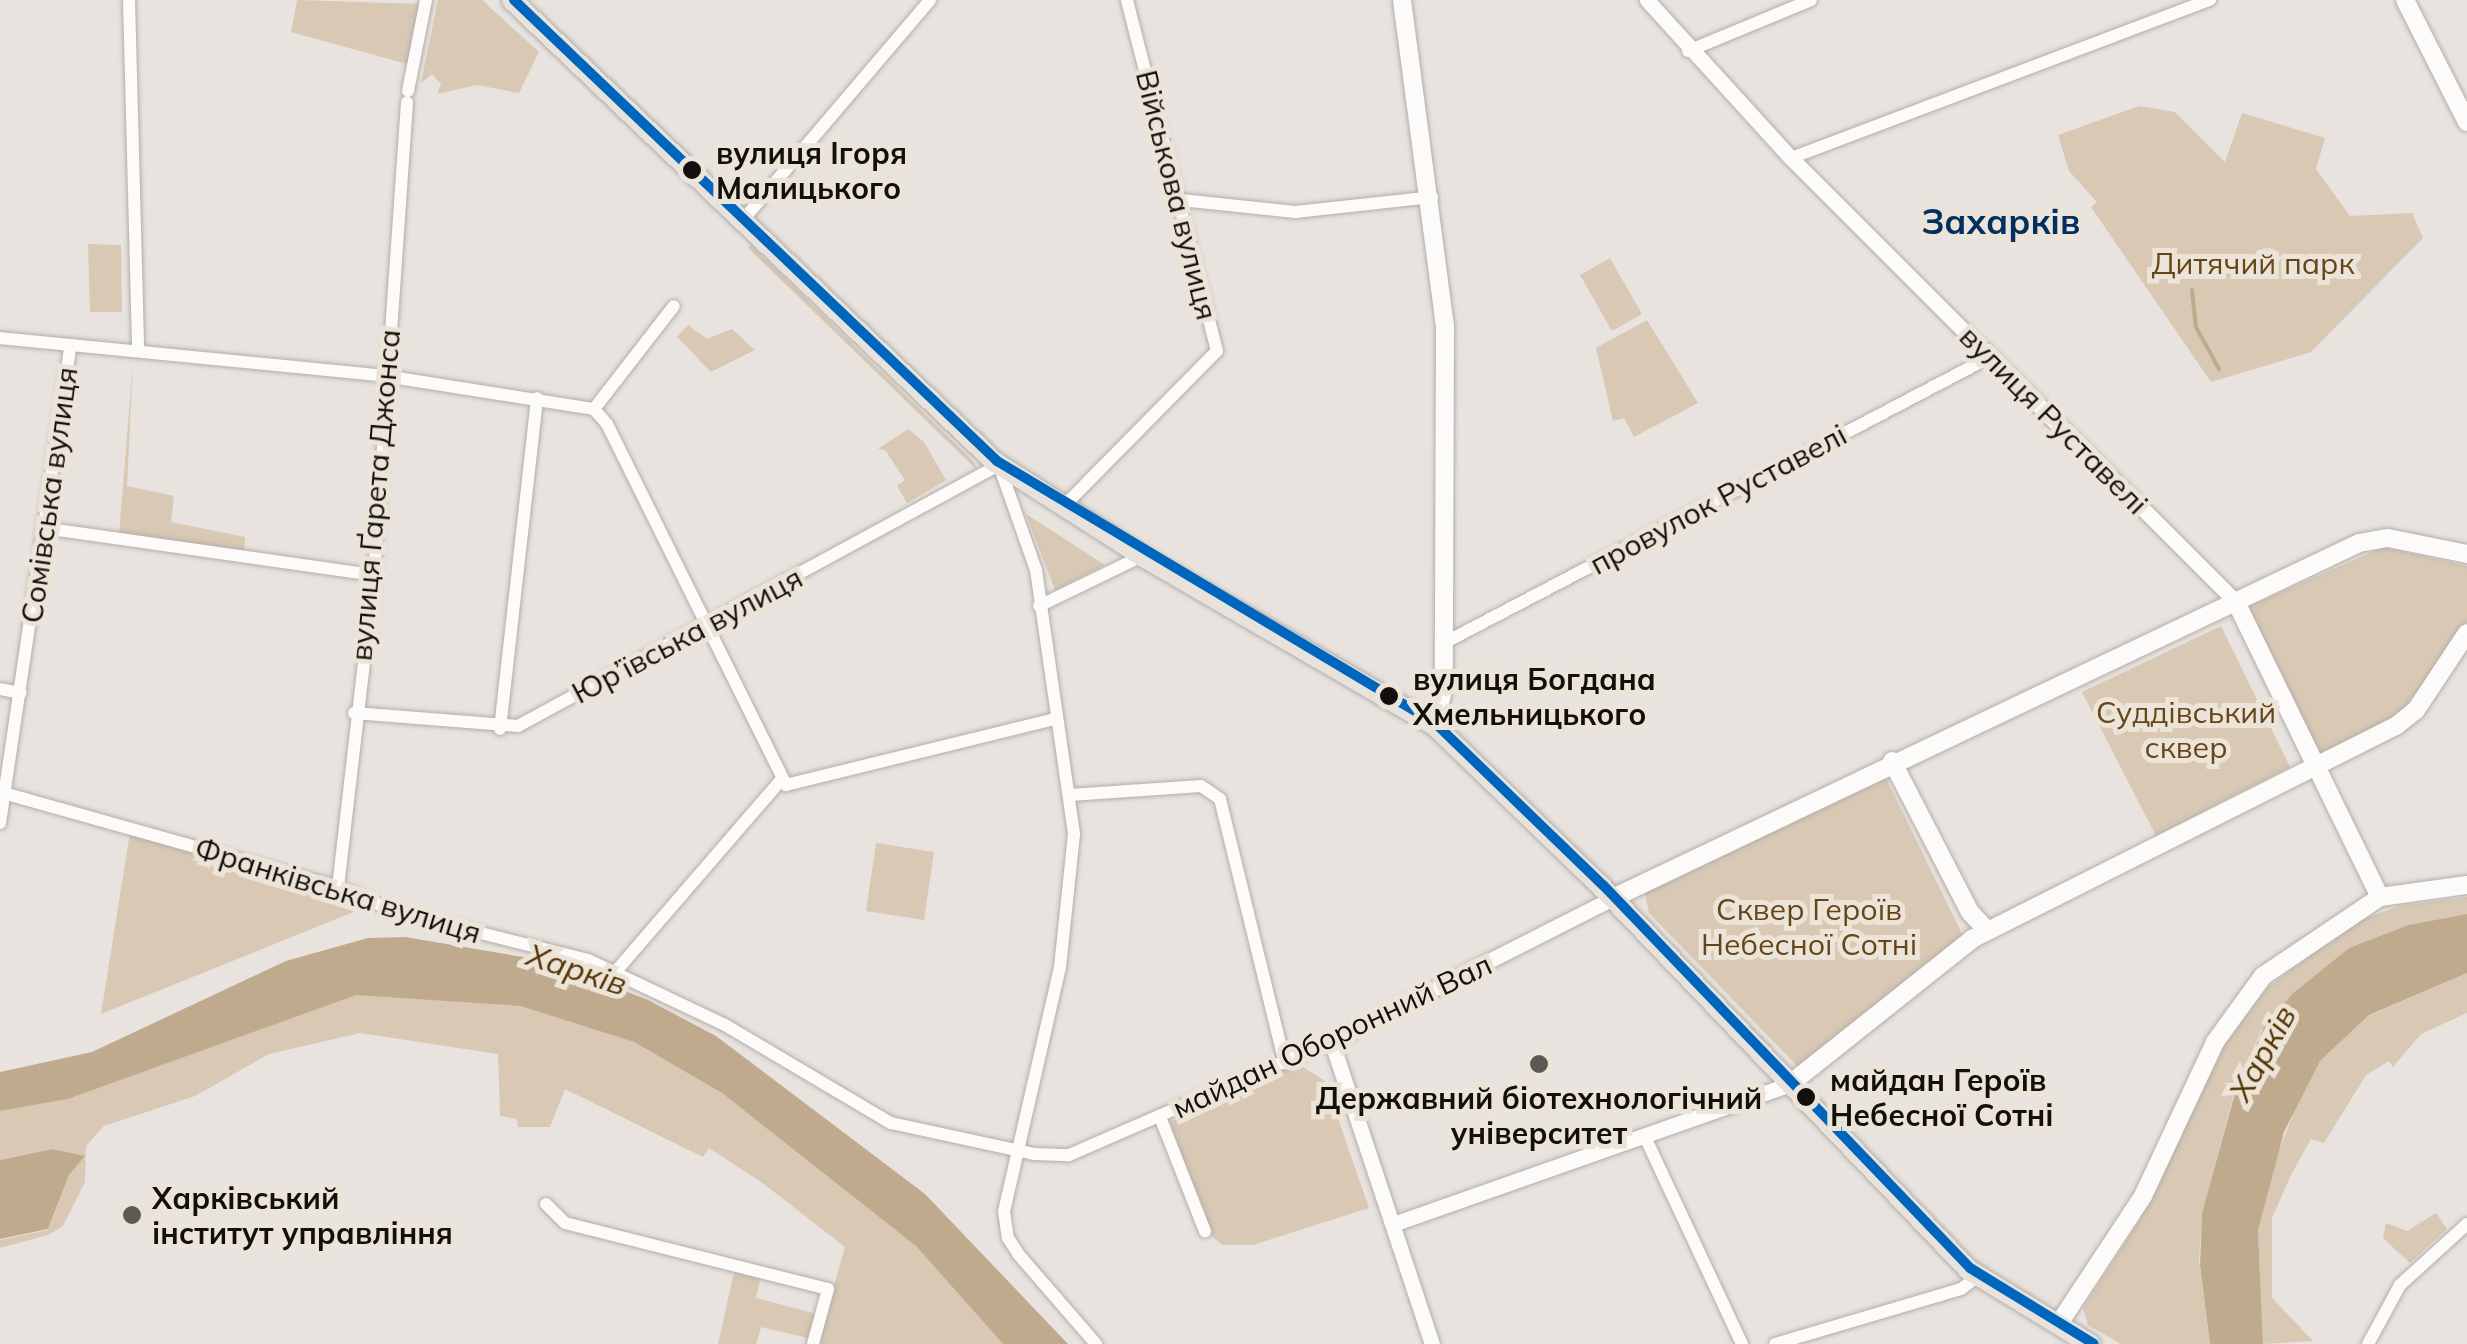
<!DOCTYPE html>
<html>
<head>
<meta charset="utf-8">
<style>
	body { margin:0 }
	#map { position:relative; width:2467px; height:1344px; overflow:hidden; background:#e8e3de; font-family:Mulish,sans-serif }
	div>[style] { position:absolute }
	.green>* { inset:0; background:#d8c8b4 }
	.water>* { inset:0; background:#bfaa8e }
	.stream>* { height:4px; margin:-2px; padding:0 2px; transform-origin:2px; border-radius:2px; background:#bfaa8e }
	.roads { filter:drop-shadow(0 0 2px #b2aeaa) drop-shadow(0 0 2px #b2aeaa) }
	.minor>* { height:12px; margin:-6px; padding:0 6px; transform-origin:6px; border-radius:6px; background:#fcfbfa }
	.tertiary>* { height:15px; margin:-7.5px; padding:0 7.5px; transform-origin:7.5px; border-radius:7.5px; background:#fcfbfa }
	.secondary>* { height:18px; margin:-9px; padding:0 9px; transform-origin:9px; border-radius:9px; background:#fcfbfa }
	.primary>* { height:20px; margin:-10px; padding:0 10px; transform-origin:10px; border-radius:10px; background:#e7e3dc }
	.tram-1>* { height:10px; margin:-5px; padding:0 5px; transform-origin:5px; border-radius:5px; background:#0065bd }
	.dots>* { width:28px; height:28px; translate:-50% -50%; box-sizing:border-box; border:5px solid #ede4d9; border-radius:50% }
	span { translate:-50% -50%; white-space:nowrap; text-align:center; line-height:1.15; -webkit-text-stroke:10px #ede4d9; paint-order:stroke }
	.stop-label { font-size:30px; color:#12100c; font-weight:700 }
	.left { translate:0 -50%; text-align:left }
	.street-label { font-size:30px; color:#12100c }
	.park-label { font-size:30px; color:#654618 }
	.poi-label { font-size:30px; color:#12100c; font-weight:700 }
	.water-label { font-size:32px; color:#523401; font-style:italic }
	.quarter-label { font-size:35px; color:#002f60; font-weight:700 }
</style>
</head>
<body>
<div id="map">
	<div class="green">
		<div style="clip-path:polygon(297px 0,421px 4px,407px 64px,291px 32px)"></div>
		<div style="clip-path:polygon(438px 0,482px 0,539px 52px,519px 93px,477px 85px,437px 94px,441px 84px,432px 74px,421px 83px)"></div>
		<div style="clip-path:polygon(2139px 106px,2175px 112px,2225px 162px,2242px 113px,2325px 138px,2316px 169px,2350px 216px,2412px 213px,2423px 238px,2311px 352px,2211px 382px,2091px 207px,2097px 202px,2069px 171px,2058px 135px)"></div>
		<div style="clip-path:polygon(88px 244px,121px 245px,122px 312px,90px 312px)"></div>
		<div style="clip-path:polygon(751px 245px,974px 462px,977px 470px,748px 248px)"></div>
		<div style="clip-path:polygon(1610px 258px,1642px 314px,1612px 331px,1580px 275px)"></div>
		<div style="clip-path:polygon(1647px 320px,1698px 403px,1634px 437px,1624px 418px,1613px 421px,1596px 348px)"></div>
		<div style="clip-path:polygon(688px 325px,707px 339px,732px 329px,755px 350px,711px 372px,677px 337px)"></div>
		<div style="clip-path:polygon(133px 362px,127px 486px,174px 496px,171px 522px,245px 537px,244px 552px,119px 535px)"></div>
		<div style="clip-path:polygon(908px 429px,924px 442px,946px 480px,907px 503px,897px 486px,905px 480px,885px 450px,878px 449px)"></div>
		<div style="clip-path:polygon(1026px 514px,1105px 565px,1055px 590px)"></div>
		<div style="clip-path:polygon(2383px 547px,2467px 566px,2467px 621px,2400px 715px,2322px 755px,2245px 608px)"></div>
		<div style="clip-path:polygon(2221px 626px,2290px 767px,2156px 836px,2082px 692px)"></div>
		<div style="clip-path:polygon(1884px 774px,1964px 938px,1801px 1070px,1649px 913px,1645px 893px)"></div>
		<div style="clip-path:polygon(130px 833px,371px 905px,101px 1014px)"></div>
		<div style="clip-path:polygon(876px 843px,934px 852px,924px 920px,866px 911px)"></div>
		<div style="clip-path:polygon(2467px 897px,2467px 914px,2408px 925px,2349px 948px,2292px 994px,2261px 1031px,2233px 1097px,2202px 1214px,2199px 1261px,2210px 1344px,2121px 1344px,2088px 1325px,2083px 1308px,2142px 1216px,2221px 1050px,2267px 988px,2355px 922px,2399px 906px)"></div>
		<div style="clip-path:polygon(2467px 973px,2467px 1013px,2421px 1034px,2393px 1067px,2389px 1061px,2366px 1075px,2324px 1143px,2311px 1139px,2291px 1175px,2272px 1218px,2272px 1298px,2313px 1341px,2263px 1344px,2258px 1230px,2270px 1173px,2302px 1092px,2320px 1061px,2368px 1016px)"></div>
		<div style="clip-path:polygon(356px 994px,520px 1006px,634px 1042px,722px 1093px,850px 1189px,916px 1246px,1003px 1344px,817px 1344px,845px 1247px,764px 1184px,709px 1148px,703px 1157px,565px 1089px,550px 1127px,518px 1127px,517px 1119px,500px 1116px,498px 1054px,360px 1033px,269px 1054px,195px 1096px,104px 1126px,86px 1146px,85px 1182px,63px 1226px,48px 1235px,0 1248px,0 1240px,48px 1230px,69px 1175px,84px 1157px,51px 1149px,0 1160px,0 1111px,68px 1099px)"></div>
		<div style="clip-path:polygon(1295px 1062px,1325px 1081px,1369px 1208px,1253px 1245px,1222px 1245px,1210px 1234px,1170px 1122px,1262px 1083px)"></div>
		<div style="clip-path:polygon(2436px 1213px,2447px 1229px,2410px 1263px,2383px 1238px,2386px 1223px,2407px 1231px)"></div>
		<div style="clip-path:polygon(734px 1272px,760px 1279px,756px 1298px,817px 1314px,808px 1338px,761px 1327px,756px 1344px,718px 1344px)"></div>
	</div>
	<div class="water">
		<div style="clip-path:polygon(2467px 914px,2467px 973px,2369px 1015px,2320px 1061px,2284px 1132px,2258px 1230px,2263px 1344px,2210px 1344px,2200px 1266px,2202px 1213px,2235px 1093px,2264px 1027px,2292px 994px,2349px 948px,2408px 925px)"></div>
		<div style="clip-path:polygon(405px 937px,547px 961px,648px 1000px,716px 1036px,925px 1194px,1068px 1344px,1003px 1344px,916px 1246px,722px 1093px,634px 1042px,520px 1006px,356px 995px,68px 1099px,0 1111px,0 1072px,92px 1052px,286px 961px,368px 938px)"></div>
		<div style="clip-path:polygon(52px 1149px,85px 1156px,69px 1175px,48px 1229px,0 1239px,0 1160px)"></div>
	</div>
	<div class="stream">
		<div style="left:2192px;top:290px;width:37px;rotate:84deg"></div>
		<div style="left:2196px;top:327px;width:48px;rotate:61.3deg"></div>
	</div>
	<div class="roads">
		<div class="minor">
			<div style="left:129px;top:0;width:348px;rotate:88.5deg"></div>
			<div style="left:1688px;top:51px;width:133px;rotate:-22.5deg"></div>
			<div style="left:408px;top:91px;width:93px;rotate:-78.8deg"></div>
			<div style="left:1791px;top:158px;width:448px;rotate:-20.7deg"></div>
			<div style="left:1181px;top:200px;width:115px;rotate:6deg"></div>
			<div style="left:1295px;top:212px;width:138px;rotate:-6.2deg"></div>
			<div style="left:742px;top:221px;width:290px;rotate:-49.6deg"></div>
			<div style="left:0;top:338px;width:387px;rotate:5.6deg"></div>
			<div style="left:385px;top:376px;width:212px;rotate:9deg"></div>
			<div style="left:594px;top:409px;width:20px;rotate:49deg"></div>
			<div style="left:607px;top:424px;width:403px;rotate:63.6deg"></div>
			<div style="left:786px;top:785px;width:277px;rotate:-13.8deg"></div>
			<div style="left:594px;top:409px;width:130px;rotate:-52.2deg"></div>
			<div style="left:1063px;top:507px;width:219px;rotate:-45.4deg"></div>
			<div style="left:1217px;top:351px;width:362px;rotate:-104.4deg"></div>
			<div style="left:43px;top:528px;width:334px;rotate:8.1deg"></div>
			<div style="left:1039px;top:606px;width:114px;rotate:-25.9deg"></div>
			<div style="left:1444px;top:643px;width:619px;rotate:-27.64deg"></div>
			<div style="left:0;top:689px;width:21px;rotate:11deg"></div>
			<div style="left:354px;top:713px;width:165px;rotate:4.5deg"></div>
			<div style="left:518px;top:726px;width:547px;rotate:-28.49deg"></div>
			<div style="left:999px;top:465px;width:111px;rotate:70.6deg"></div>
			<div style="left:1036px;top:570px;width:267px;rotate:81.8deg"></div>
			<div style="left:1074px;top:834px;width:134px;rotate:96deg"></div>
			<div style="left:1060px;top:967px;width:250px;rotate:102.9deg"></div>
			<div style="left:1004px;top:1211px;width:27px;rotate:82deg"></div>
			<div style="left:1008px;top:1238px;width:20px;rotate:57deg"></div>
			<div style="left:1019px;top:1255px;width:118px;rotate:49.1deg"></div>
			<div style="left:500px;top:729px;width:333px;rotate:-83.6deg"></div>
			<div style="left:7px;top:794px;width:344px;rotate:15.7deg"></div>
			<div style="left:338px;top:887px;width:64px;rotate:23deg"></div>
			<div style="left:397px;top:912px;width:197px;rotate:14.1deg"></div>
			<div style="left:588px;top:960px;width:152px;rotate:25.4deg"></div>
			<div style="left:725px;top:1025px;width:193px;rotate:30.6deg"></div>
			<div style="left:891px;top:1123px;width:146px;rotate:12.2deg"></div>
			<div style="left:1034px;top:1154px;width:35px;rotate:2deg"></div>
			<div style="left:1069px;top:1155px;width:286px;rotate:-23.5deg"></div>
			<div style="left:1070px;top:795px;width:131px;rotate:-3.9deg"></div>
			<div style="left:1201px;top:786px;width:23px;rotate:34deg"></div>
			<div style="left:1220px;top:799px;width:272px;rotate:76.2deg"></div>
			<div style="left:0;top:823px;width:483px;rotate:-81.6deg"></div>
			<div style="left:338px;top:887px;width:314px;rotate:-83.4deg"></div>
			<div style="left:374px;top:575px;width:474px;rotate:-86deg"></div>
			<div style="left:617px;top:970px;width:252px;rotate:-49.2deg"></div>
			<div style="left:1160px;top:1117px;width:123px;rotate:68.5deg"></div>
			<div style="left:1645px;top:1137px;width:229px;rotate:64.9deg"></div>
			<div style="left:546px;top:1204px;width:27px;rotate:45deg"></div>
			<div style="left:565px;top:1223px;width:271px;rotate:14.1deg"></div>
			<div style="left:828px;top:1289px;width:57px;rotate:105.3deg"></div>
			<div style="left:1775px;top:1344px;width:194px;rotate:-16.5deg"></div>
			<div style="left:1961px;top:1289px;width:20px;rotate:-37deg"></div>
			<div style="left:2368px;top:1344px;width:67px;rotate:-61.5deg"></div>
			<div style="left:2400px;top:1285px;width:91px;rotate:-42.3deg"></div>
		</div>
		<div class="tertiary">
			<div style="left:1647px;top:0;width:214px;rotate:47.7deg"></div>
			<div style="left:1791px;top:158px;width:629px;rotate:44.94deg"></div>
			<div style="left:1393px;top:1224px;width:421px;rotate:-19.4deg"></div>
			<div style="left:1432px;top:1344px;width:319px;rotate:-108.4deg"></div>
			<div style="left:1331px;top:1041px;width:316px;rotate:-26.9deg"></div>
		</div>
		<div class="secondary">
			<div style="left:1402px;top:0;width:328px;rotate:82.5deg"></div>
			<div style="left:1445px;top:325px;width:362px;rotate:90.2deg"></div>
			<div style="left:1444px;top:687px;width:39px;rotate:105deg"></div>
			<div style="left:2405px;top:0;width:137px;rotate:63.1deg"></div>
			<div style="left:2236px;top:602px;width:328px;rotate:64deg"></div>
			<div style="left:1892px;top:761px;width:170px;rotate:62.7deg"></div>
			<div style="left:1970px;top:912px;width:26px;rotate:47deg"></div>
			<div style="left:1613px;top:898px;width:826px;rotate:-25.45deg"></div>
			<div style="left:2359px;top:543px;width:29px;rotate:-10deg"></div>
			<div style="left:2388px;top:538px;width:81px;rotate:11.4deg"></div>
			<div style="left:1790px;top:1084px;width:233px;rotate:-38.5deg"></div>
			<div style="left:1972px;top:939px;width:474px;rotate:-26.7deg"></div>
			<div style="left:2396px;top:726px;width:26px;rotate:-39deg"></div>
			<div style="left:2416px;top:710px;width:92px;rotate:-56.5deg"></div>
			<div style="left:2058px;top:1325px;width:154px;rotate:-56.6deg"></div>
			<div style="left:2143px;top:1196px;width:170px;rotate:-64.9deg"></div>
			<div style="left:2215px;top:1042px;width:82px;rotate:-54deg"></div>
			<div style="left:2263px;top:976px;width:141px;rotate:-34deg"></div>
			<div style="left:2380px;top:897px;width:88px;rotate:-7.9deg"></div>
		</div>
		<div class="primary">
			<div style="left:512px;top:0;width:668px;rotate:43.73deg"></div>
			<div style="left:995px;top:462px;width:174px;rotate:32.6deg"></div>
			<div style="left:1142px;top:556px;width:337px;rotate:30.1deg"></div>
			<div style="left:1434px;top:725px;width:232px;rotate:44deg"></div>
			<div style="left:1601px;top:886px;width:532px;rotate:46.22deg"></div>
			<div style="left:1969px;top:1270px;width:142px;rotate:31.4deg"></div>
		</div>
	</div>
	<div class="tram-1">
		<div style="left:514px;top:0;width:668px;rotate:43.66deg"></div>
		<div style="left:997px;top:461px;width:510px;rotate:30.89deg"></div>
		<div style="left:1435px;top:723px;width:233px;rotate:44deg"></div>
		<div style="left:1603px;top:885px;width:530px;rotate:46.22deg"></div>
		<div style="left:1970px;top:1268px;width:145px;rotate:31.5deg"></div>
	</div>
	<div class="dots">
		<div style="left:692px;top:170px;background:#12100c"></div>
		<div style="left:1389px;top:696px;background:#12100c"></div>
		<div style="left:1539px;top:1064px;background:#5d5a56"></div>
		<div style="left:1806px;top:1097px;background:#12100c"></div>
		<div style="left:132px;top:1215px;background:#5d5a56"></div>
	</div>
	<div class="stop-label">
		<span class="left" style="left:716px;top:170px">вулиця Ігоря<br>Малицького</span>
		<span class="left" style="left:1413px;top:696px">вулиця Богдана<br>Хмельницького</span>
		<span class="left" style="left:1830px;top:1097px">майдан Героїв<br>Небесної Сотні</span>
	</div>
	<div class="street-label">
		<span style="left:1177px;top:195px;rotate:76deg">Військова вулиця</span>
		<span style="left:2054px;top:420px;rotate:45deg">вулиця Руставелі</span>
		<span style="left:49px;top:495px;rotate:-82deg">Сомівська вулиця</span>
		<span style="left:375px;top:495px;rotate:-85deg">вулиця Ґарета Джонса</span>
		<span style="left:1718px;top:499px;rotate:-28deg">провулок Руставелі</span>
		<span style="left:687px;top:635px;rotate:-28deg">Юр’ївська вулиця</span>
		<span style="left:338px;top:890px;rotate:17deg">Франківська вулиця</span>
		<span style="left:1332px;top:1036px;rotate:-25deg">майдан Оборонний Вал</span>
	</div>
	<div class="park-label">
		<span style="left:2253px;top:263px">Дитячий парк</span>
		<span style="left:2186px;top:729px">Суддівський<br>сквер</span>
		<span style="left:1809px;top:926px">Сквер Героїв<br>Небесної Сотні</span>
	</div>
	<div class="poi-label">
		<span style="left:1539px;top:1115px">Державний біотехнологічний<br>університет</span>
		<span class="left" style="left:152px;top:1215px">Харківський<br>інститут управління</span>
	</div>
	<div class="water-label">
		<span style="left:577px;top:969px;rotate:18deg">Харків</span>
		<span style="left:2262px;top:1053px;rotate:-61deg">Харків</span>
	</div>
	<div class="quarter-label">
		<span style="left:2001px;top:221px">Захарків</span>
	</div>
</div>
</body>
</html>
